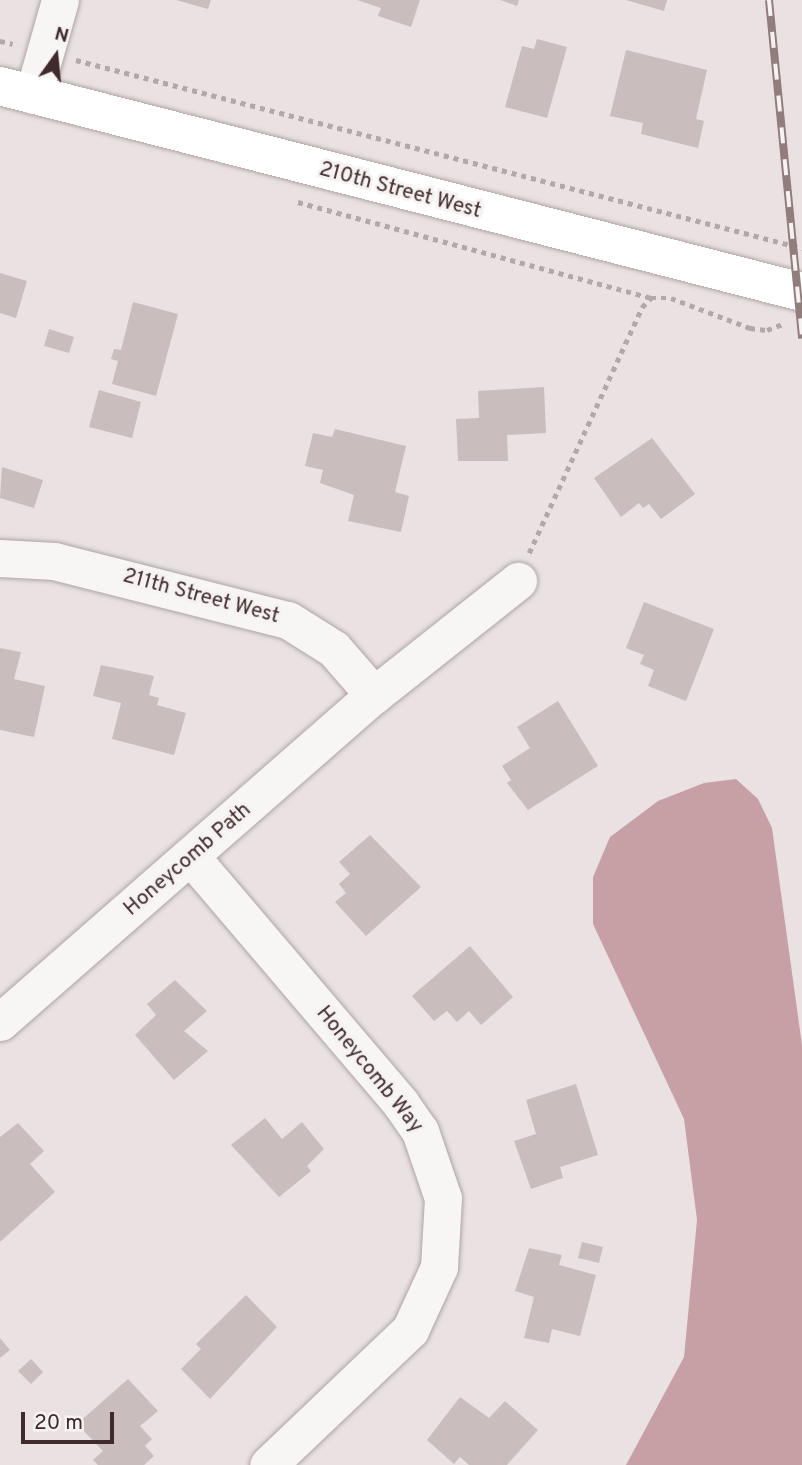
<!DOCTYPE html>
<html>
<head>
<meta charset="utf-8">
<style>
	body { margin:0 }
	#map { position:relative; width:802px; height:1465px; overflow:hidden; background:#eae2e2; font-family:Overpass,sans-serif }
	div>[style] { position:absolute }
	.water>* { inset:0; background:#c7a0a5 }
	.building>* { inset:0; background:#c9bdbd }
	.path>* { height:4.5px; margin-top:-2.25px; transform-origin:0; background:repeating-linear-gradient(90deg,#b2a8a9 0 5px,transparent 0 10px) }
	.roads { filter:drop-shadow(0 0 2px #b0a4a4) drop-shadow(0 0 2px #b0a4a4) }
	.street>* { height:37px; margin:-18.5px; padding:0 18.5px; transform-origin:18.5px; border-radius:18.5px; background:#f8f5f5 }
	.secondary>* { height:38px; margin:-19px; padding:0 19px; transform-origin:19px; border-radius:19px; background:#fff }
	.rail>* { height:8px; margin-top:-4px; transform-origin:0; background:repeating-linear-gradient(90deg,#f7f2f2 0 16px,#927d7d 0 32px); box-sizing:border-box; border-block:2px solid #927d7d }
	span { translate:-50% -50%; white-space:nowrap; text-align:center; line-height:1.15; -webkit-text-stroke:6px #f7f2f2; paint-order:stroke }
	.street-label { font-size:21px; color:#402b2c }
	.north { position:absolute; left:21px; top:21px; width:70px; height:70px; -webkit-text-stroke:5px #f7f2f2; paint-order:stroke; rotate:15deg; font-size:19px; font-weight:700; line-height:28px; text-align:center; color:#402b2c }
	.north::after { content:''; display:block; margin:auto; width:24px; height:32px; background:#402b2c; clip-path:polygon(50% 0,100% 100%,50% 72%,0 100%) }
	.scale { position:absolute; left:21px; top:1412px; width:93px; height:32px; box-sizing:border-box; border:4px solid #402b2c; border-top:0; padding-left:9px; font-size:21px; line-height:24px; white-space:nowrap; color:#402b2c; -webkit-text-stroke:5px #f7f2f2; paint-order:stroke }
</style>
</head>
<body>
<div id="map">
	<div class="water">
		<div style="clip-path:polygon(736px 779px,758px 799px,772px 828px,802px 1045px,802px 1465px,626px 1465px,684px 1357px,697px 1220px,684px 1119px,593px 924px,593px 877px,610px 837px,658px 801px,704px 783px)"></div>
	</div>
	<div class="building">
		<div style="clip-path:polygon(176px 0,211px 0,208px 9px)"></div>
		<div style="clip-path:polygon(357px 0,420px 0,411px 27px,378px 16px,381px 8px)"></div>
		<div style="clip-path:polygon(500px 0,519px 0,517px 6px)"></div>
		<div style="clip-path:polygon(626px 0,667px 0,664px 11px)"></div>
		<div style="clip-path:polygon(537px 39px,567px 47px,547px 118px,505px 107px,522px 46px,534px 49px)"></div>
		<div style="clip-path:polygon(626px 50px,707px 70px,696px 119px,704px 121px,698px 148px,641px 134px,643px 123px,610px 116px)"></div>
		<div style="clip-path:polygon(0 273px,27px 281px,16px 318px,0 313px)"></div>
		<div style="clip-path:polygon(133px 302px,178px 314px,156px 396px,112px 384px,118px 361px,111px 359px,114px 349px,121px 350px)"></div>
		<div style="clip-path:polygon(49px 329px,74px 337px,69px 353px,44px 346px)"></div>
		<div style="clip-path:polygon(544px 387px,546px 433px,507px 435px,508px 461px,458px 461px,456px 419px,479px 418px,478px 391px)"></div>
		<div style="clip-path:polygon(99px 390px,141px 402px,132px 438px,89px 427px)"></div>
		<div style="clip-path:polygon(335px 429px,406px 446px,395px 492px,409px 496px,401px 532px,348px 521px,354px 495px,320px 483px,323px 470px,305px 466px,313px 433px,332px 437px)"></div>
		<div style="clip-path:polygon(652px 438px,695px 494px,661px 519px,649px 504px,643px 508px,639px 503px,621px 517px,594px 478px)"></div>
		<div style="clip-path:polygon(2px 467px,43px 480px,34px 508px,0 498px)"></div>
		<div style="clip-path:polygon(644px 602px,714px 629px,686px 701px,648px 686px,654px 670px,640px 664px,644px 655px,626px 648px)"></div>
		<div style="clip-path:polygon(0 648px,21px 652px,14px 679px,45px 686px,34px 737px,0 730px)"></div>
		<div style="clip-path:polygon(101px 665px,154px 676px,149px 695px,159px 698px,157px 705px,186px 713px,174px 755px,112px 739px,121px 703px,93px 696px)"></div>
		<div style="clip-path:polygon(558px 701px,598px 766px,528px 810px,507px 783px,511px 780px,502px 766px,530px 748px,517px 727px)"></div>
		<div style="clip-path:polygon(370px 835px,421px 887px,366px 936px,335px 902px,346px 893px,339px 884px,350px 874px,339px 862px)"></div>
		<div style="clip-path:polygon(470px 946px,513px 997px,481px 1025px,469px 1011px,457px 1022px,447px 1011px,434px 1021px,412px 996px)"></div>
		<div style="clip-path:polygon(175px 980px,207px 1011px,184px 1031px,208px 1051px,174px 1080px,135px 1035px,156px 1015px,147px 1004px)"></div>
		<div style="clip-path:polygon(576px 1084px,598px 1155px,560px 1167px,563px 1178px,531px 1189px,514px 1141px,536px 1134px,526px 1100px)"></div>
		<div style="clip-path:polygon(265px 1118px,282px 1139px,302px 1122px,324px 1149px,307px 1166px,311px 1171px,279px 1197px,231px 1145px)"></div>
		<div style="clip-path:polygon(18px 1123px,44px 1151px,30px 1164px,55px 1192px,0 1242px,0 1137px)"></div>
		<div style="clip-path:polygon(582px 1242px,603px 1247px,599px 1263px,578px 1258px)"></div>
		<div style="clip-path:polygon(529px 1248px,562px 1255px,559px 1265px,596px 1275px,580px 1336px,552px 1329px,549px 1343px,524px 1338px,534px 1297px,515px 1291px)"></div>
		<div style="clip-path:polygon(246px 1295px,277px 1327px,210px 1399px,181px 1369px,201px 1349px,196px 1344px)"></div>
		<div style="clip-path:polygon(0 1338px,10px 1350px,0 1358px)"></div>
		<div style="clip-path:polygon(31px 1359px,43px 1372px,31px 1384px,18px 1371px)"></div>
		<div style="clip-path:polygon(128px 1379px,158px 1411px,140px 1426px,152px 1439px,145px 1446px,154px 1456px,144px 1465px,98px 1465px,93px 1460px,103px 1451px,77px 1424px)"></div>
		<div style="clip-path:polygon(460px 1397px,489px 1418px,505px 1401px,538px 1430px,507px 1465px,469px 1465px,460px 1457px,454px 1464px,427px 1440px)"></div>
	</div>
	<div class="path">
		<div style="left:0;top:41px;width:13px;rotate:13deg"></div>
		<div style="left:76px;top:60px;width:750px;rotate:14.52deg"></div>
		<div style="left:298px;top:202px;width:366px;rotate:15.2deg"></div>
		<div style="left:529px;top:553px;width:271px;rotate:-65.3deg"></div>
		<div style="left:642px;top:307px;width:13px;rotate:-45deg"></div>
		<div style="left:651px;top:298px;width:20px"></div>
		<div style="left:671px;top:298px;width:85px;rotate:20.8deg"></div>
		<div style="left:750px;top:328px;width:17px;rotate:7deg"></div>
		<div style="left:767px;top:330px;width:17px;rotate:-21deg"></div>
	</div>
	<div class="roads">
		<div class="street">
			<div style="left:33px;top:95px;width:99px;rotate:-74.1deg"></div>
			<div style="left:0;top:558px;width:54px;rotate:3.2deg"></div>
			<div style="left:54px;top:561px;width:241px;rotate:14.2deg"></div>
			<div style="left:288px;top:620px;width:54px;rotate:32.2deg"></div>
			<div style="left:334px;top:649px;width:61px;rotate:49deg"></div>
			<div style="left:192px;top:858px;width:323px;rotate:49.6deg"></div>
			<div style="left:401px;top:1104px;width:33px;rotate:55deg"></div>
			<div style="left:420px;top:1131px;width:71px;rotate:71.1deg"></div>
			<div style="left:443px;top:1198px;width:69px;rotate:93.3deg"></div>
			<div style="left:439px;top:1267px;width:69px;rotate:114.7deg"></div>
			<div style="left:410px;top:1330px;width:196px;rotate:136.4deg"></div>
			<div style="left:0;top:1022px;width:497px;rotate:-41.2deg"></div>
			<div style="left:374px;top:695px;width:184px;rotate:-38.4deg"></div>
		</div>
		<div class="secondary">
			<div style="left:0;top:86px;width:828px;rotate:14.41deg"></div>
		</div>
	</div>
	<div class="rail">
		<div style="left:769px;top:0;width:340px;rotate:84.4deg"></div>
	</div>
	<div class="street-label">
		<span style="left:400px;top:191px;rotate:15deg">210th Street West</span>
		<span style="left:201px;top:597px;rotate:15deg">211th Street West</span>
		<span style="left:188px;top:860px;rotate:-41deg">Honeycomb Path</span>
		<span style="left:369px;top:1070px;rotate:51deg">Honeycomb Way</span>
	</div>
	<div class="north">N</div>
	<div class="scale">20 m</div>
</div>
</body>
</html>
